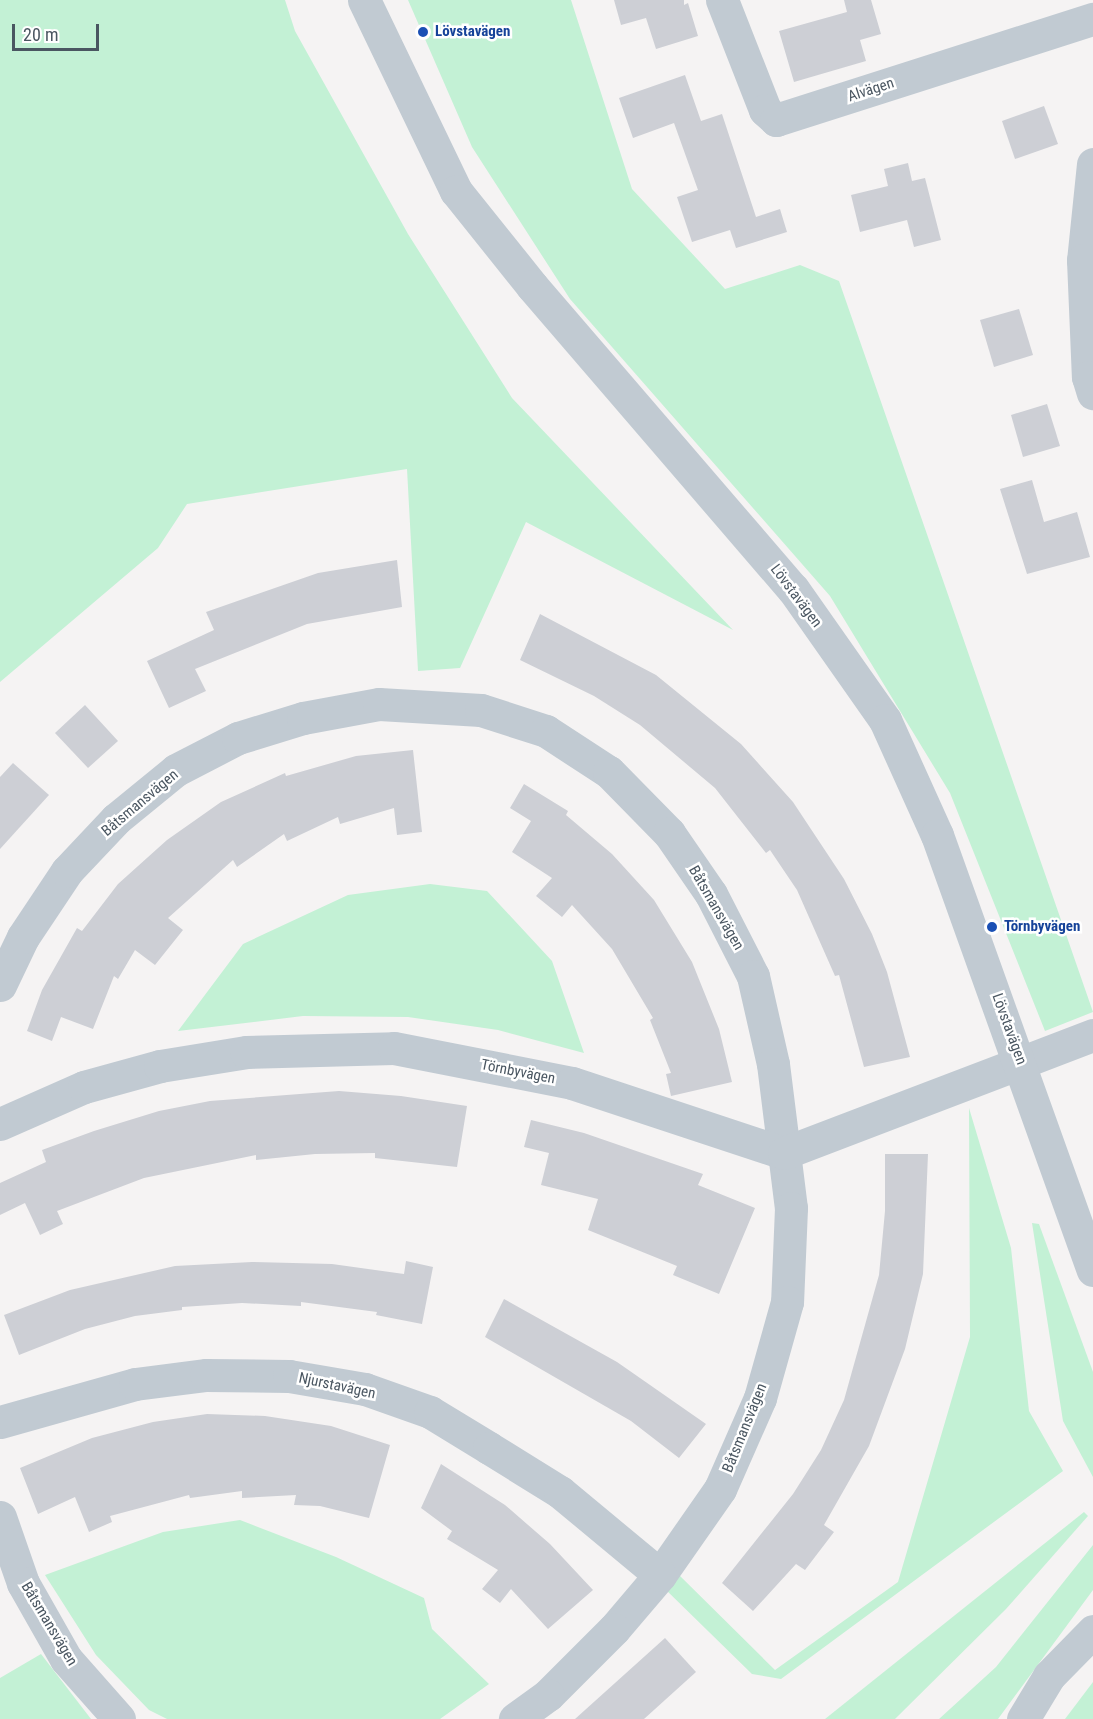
<!DOCTYPE html>
<html>
<head>
<meta charset="utf-8">
<style>
	body { margin:0 }
	#map { position:relative; width:1093px; height:1719px; overflow:hidden; background:#f5f3f3; font-family:"Roboto Condensed",sans-serif }
	div>[style] { position:absolute }
	.green>* { inset:0; background:#c3f1d5 }
	.building>* { inset:0; background:#cdcfd5 }
	.minor>* { height:33px; margin:-16.5px; padding:0 16.5px; transform-origin:16.5px; border-radius:16.5px; background:#c1cad2 }
	.tertiary>* { height:33px; margin:-16.5px; padding:0 16.5px; transform-origin:16.5px; border-radius:16.5px; background:#c1cad2 }
	.dots>* { width:16px; height:16px; translate:-50% -50%; box-sizing:border-box; border:3px solid #fff; border-radius:50% }
	span { translate:-50% -50%; white-space:nowrap; text-align:center; line-height:1.15; -webkit-text-stroke:5px #fff; paint-order:stroke }
	.transit-label { font-size:15px; color:#164399; font-weight:700 }
	.left { translate:0 -50%; text-align:left }
	.street-label { font-size:15px; color:#4a5661 }
	.scale { position:absolute; left:12px; top:24px; width:87px; height:27px; box-sizing:border-box; border:3px solid #4a5661; border-top:0; padding-left:8px; font-size:18px; line-height:21px; white-space:nowrap; color:#4a5661; -webkit-text-stroke:4px #fff; paint-order:stroke }
</style>
</head>
<body>
<div id="map">
	<div class="green">
		<div style="clip-path:polygon(0 0,285px 0,295px 31px,408px 234px,512px 398px,733px 630px,526px 522px,460px 668px,418px 671px,407px 469px,187px 504px,158px 548px,0 682px)"></div>
		<div style="clip-path:polygon(408px 0,571px 0,632px 189px,725px 289px,800px 265px,839px 281px,1093px 1012px,1045px 1031px,950px 793px,830px 596px,570px 299px,472px 147px)"></div>
		<div style="clip-path:polygon(430px 884px,487px 891px,552px 961px,584px 1053px,498px 1030px,408px 1017px,303px 1016px,178px 1031px,243px 944px,348px 895px)"></div>
		<div style="clip-path:polygon(969px 1108px,1011px 1248px,1029px 1411px,1063px 1471px,781px 1679px,752px 1674px,664px 1588px,677px 1573px,775px 1670px,898px 1582px,970px 1337px)"></div>
		<div style="clip-path:polygon(1032px 1223px,1039px 1224px,1093px 1372px,1093px 1477px,1063px 1421px)"></div>
		<div style="clip-path:polygon(1084px 1512px,1088px 1516px,1006px 1609px,895px 1719px,825px 1719px)"></div>
		<div style="clip-path:polygon(240px 1520px,336px 1557px,424px 1598px,432px 1629px,489px 1684px,440px 1719px,167px 1719px,149px 1710px,96px 1655px,45px 1575px,163px 1532px)"></div>
		<div style="clip-path:polygon(1093px 1545px,1093px 1590px,998px 1719px,939px 1719px,996px 1667px)"></div>
		<div style="clip-path:polygon(41px 1654px,91px 1719px,0 1719px,0 1678px)"></div>
		<div style="clip-path:polygon(1093px 1682px,1093px 1719px,1065px 1719px)"></div>
	</div>
	<div class="building">
		<div style="clip-path:polygon(614px 0,684px 0,684px 5px,688px 3px,698px 36px,656px 49px,646px 18px,621px 25px)"></div>
		<div style="clip-path:polygon(844px 0,871px 0,881px 34px,860px 40px,866px 61px,794px 82px,779px 31px,847px 12px)"></div>
		<div style="clip-path:polygon(685px 75px,701px 121px,722px 114px,756px 217px,780px 209px,787px 232px,736px 248px,730px 230px,692px 242px,677px 197px,698px 190px,674px 123px,633px 138px,619px 98px)"></div>
		<div style="clip-path:polygon(1044px 106px,1058px 144px,1015px 159px,1002px 121px)"></div>
		<div style="clip-path:polygon(908px 163px,912px 181px,925px 178px,941px 240px,914px 247px,907px 220px,860px 232px,851px 195px,888px 186px,884px 169px)"></div>
		<div style="clip-path:polygon(1019px 309px,1033px 355px,994px 367px,980px 320px)"></div>
		<div style="clip-path:polygon(1047px 404px,1060px 446px,1023px 457px,1011px 415px)"></div>
		<div style="clip-path:polygon(1032px 480px,1044px 522px,1077px 512px,1090px 557px,1027px 574px,1000px 489px)"></div>
		<div style="clip-path:polygon(397px 560px,402px 607px,307px 624px,195px 669px,206px 691px,169px 708px,147px 661px,214px 630px,206px 612px,318px 573px)"></div>
		<div style="clip-path:polygon(540px 614px,656px 675px,741px 744px,793px 802px,844px 879px,872px 934px,887px 972px,910px 1057px,864px 1067px,839px 975px,835px 976px,797px 890px,770px 850px,766px 853px,715px 788px,640px 725px,594px 696px,520px 660px)"></div>
		<div style="clip-path:polygon(85px 705px,118px 741px,88px 768px,55px 733px)"></div>
		<div style="clip-path:polygon(413px 750px,422px 832px,397px 835px,394px 808px,340px 824px,338px 817px,287px 841px,284px 834px,237px 867px,233px 860px,168px 918px,183px 930px,155px 965px,135px 950px,118px 979px,114px 976px,93px 1029px,61px 1017px,52px 1041px,27px 1031px,42px 990px,77px 928px,82px 931px,118px 884px,167px 840px,221px 802px,285px 773px,286px 776px,356px 756px)"></div>
		<div style="clip-path:polygon(13px 763px,49px 795px,0 849px,0 777px)"></div>
		<div style="clip-path:polygon(524px 784px,568px 811px,566px 815px,612px 854px,654px 900px,692px 962px,719px 1029px,732px 1082px,671px 1096px,666px 1074px,671px 1073px,650px 1020px,653px 1018px,612px 949px,572px 905px,562px 917px,536px 896px,552px 878px,512px 852px,531px 821px,510px 808px)"></div>
		<div style="clip-path:polygon(339px 1091px,401px 1096px,467px 1106px,457px 1167px,375px 1158px,375px 1153px,315px 1154px,256px 1160px,256px 1155px,144px 1178px,57px 1211px,63px 1224px,40px 1235px,25px 1203px,0 1215px,0 1183px,46px 1162px,42px 1150px,94px 1131px,159px 1111px,210px 1101px)"></div>
		<div style="clip-path:polygon(531px 1120px,584px 1133px,703px 1174px,698px 1185px,755px 1208px,719px 1294px,673px 1275px,677px 1266px,588px 1230px,598px 1199px,541px 1185px,549px 1153px,524px 1147px)"></div>
		<div style="clip-path:polygon(885px 1154px,928px 1154px,923px 1274px,905px 1349px,869px 1446px,824px 1525px,834px 1532px,805px 1570px,796px 1564px,753px 1611px,722px 1583px,793px 1494px,821px 1450px,844px 1400px,879px 1275px,885px 1211px)"></div>
		<div style="clip-path:polygon(406px 1261px,433px 1267px,422px 1324px,376px 1315px,377px 1312px,301px 1302px,301px 1306px,242px 1303px,182px 1307px,182px 1310px,135px 1316px,85px 1329px,19px 1355px,4px 1315px,70px 1290px,175px 1266px,252px 1262px,332px 1264px,404px 1274px)"></div>
		<div style="clip-path:polygon(504px 1299px,617px 1362px,706px 1424px,679px 1458px,631px 1421px,485px 1337px)"></div>
		<div style="clip-path:polygon(207px 1414px,265px 1416px,331px 1426px,390px 1445px,369px 1518px,320px 1506px,294px 1505px,296px 1495px,242px 1498px,242px 1491px,190px 1498px,189px 1495px,110px 1516px,112px 1522px,89px 1532px,75px 1497px,38px 1514px,20px 1468px,92px 1438px,153px 1422px)"></div>
		<div style="clip-path:polygon(441px 1464px,505px 1505px,550px 1544px,593px 1590px,548px 1629px,511px 1589px,500px 1603px,482px 1589px,498px 1570px,447px 1539px,452px 1531px,421px 1508px)"></div>
		<div style="clip-path:polygon(665px 1638px,696px 1672px,644px 1719px,575px 1719px)"></div>
	</div>
	<div class="minor">
		<div style="left:722px;top:0;width:118px;rotate:68.6deg"></div>
		<div style="left:765px;top:110px;width:15px;rotate:42deg"></div>
		<div style="left:776px;top:120px;width:333px;rotate:-17.7deg"></div>
		<div style="left:1093px;top:164px;width:97px;rotate:95.9deg"></div>
		<div style="left:1083px;top:260px;width:117px;rotate:87.6deg"></div>
		<div style="left:1088px;top:377px;width:17px;rotate:73deg"></div>
		<div style="left:0;top:985px;width:53px;rotate:-64.4deg"></div>
		<div style="left:23px;top:937px;width:79px;rotate:-56.3deg"></div>
		<div style="left:67px;top:871px;width:71px;rotate:-46.7deg"></div>
		<div style="left:116px;top:819px;width:77px;rotate:-39.2deg"></div>
		<div style="left:176px;top:770px;width:70px;rotate:-27.3deg"></div>
		<div style="left:238px;top:738px;width:68px;rotate:-17.1deg"></div>
		<div style="left:303px;top:718px;width:77px;rotate:-10.4deg"></div>
		<div style="left:379px;top:704px;width:102px;rotate:3.4deg"></div>
		<div style="left:481px;top:710px;width:68px;rotate:17.9deg"></div>
		<div style="left:546px;top:731px;width:75px;rotate:33.1deg"></div>
		<div style="left:609px;top:772px;width:86px;rotate:45.5deg"></div>
		<div style="left:669px;top:833px;width:74px;rotate:55.5deg"></div>
		<div style="left:711px;top:894px;width:92px;rotate:62.9deg"></div>
		<div style="left:753px;top:976px;width:90px;rotate:77.2deg"></div>
		<div style="left:773px;top:1064px;width:145px;rotate:82.9deg"></div>
		<div style="left:791px;top:1208px;width:94px;rotate:92.4deg"></div>
		<div style="left:787px;top:1302px;width:100px;rotate:105.7deg"></div>
		<div style="left:760px;top:1398px;width:99px;rotate:113.7deg"></div>
		<div style="left:720px;top:1489px;width:105px;rotate:124.9deg"></div>
		<div style="left:660px;top:1575px;width:71px;rotate:130.4deg"></div>
		<div style="left:614px;top:1629px;width:93px;rotate:135deg"></div>
		<div style="left:548px;top:1695px;width:41px;rotate:144deg"></div>
		<div style="left:0;top:1124px;width:92px;rotate:-23.8deg"></div>
		<div style="left:84px;top:1087px;width:79px;rotate:-15.4deg"></div>
		<div style="left:160px;top:1066px;width:87px;rotate:-9.2deg"></div>
		<div style="left:246px;top:1052px;width:148px;rotate:-1.5deg"></div>
		<div style="left:394px;top:1048px;width:181px;rotate:11.1deg"></div>
		<div style="left:572px;top:1083px;width:223px;rotate:18.3deg"></div>
		<div style="left:784px;top:1153px;width:331px;rotate:-20.9deg"></div>
		<div style="left:0;top:1422px;width:140px;rotate:-15.7deg"></div>
		<div style="left:135px;top:1384px;width:72px;rotate:-7.2deg"></div>
		<div style="left:206px;top:1375px;width:83px;rotate:0.7deg"></div>
		<div style="left:289px;top:1376px;width:77px;rotate:9.7deg"></div>
		<div style="left:365px;top:1389px;width:69px;rotate:19.5deg"></div>
		<div style="left:430px;top:1412px;width:69px;rotate:31.4deg"></div>
		<div style="left:489px;top:1448px;width:84px;rotate:31.8deg"></div>
		<div style="left:560px;top:1492px;width:130px;rotate:39.7deg"></div>
		<div style="left:0;top:1517px;width:70px;rotate:70.8deg"></div>
		<div style="left:23px;top:1583px;width:87px;rotate:60.5deg"></div>
		<div style="left:66px;top:1659px;width:80px;rotate:48.5deg"></div>
	</div>
	<div class="tertiary">
		<div style="left:364px;top:0;width:212px;rotate:64.3deg"></div>
		<div style="left:456px;top:191px;width:122px;rotate:51.3deg"></div>
		<div style="left:532px;top:286px;width:400px;rotate:49.3deg"></div>
		<div style="left:793px;top:589px;width:160px;rotate:54.9deg"></div>
		<div style="left:885px;top:720px;width:126px;rotate:65.7deg"></div>
		<div style="left:937px;top:835px;width:462px;rotate:70.3deg"></div>
		<div style="left:1023px;top:1719px;width:50px;rotate:-58.8deg"></div>
		<div style="left:1049px;top:1676px;width:63px;rotate:-45.6deg"></div>
	</div>
	<div class="dots">
		<div style="left:423px;top:32px;background:#1a4fb4"></div>
		<div style="left:992px;top:927px;background:#1a4fb4"></div>
	</div>
	<div class="transit-label">
		<span class="left" style="left:435px;top:32px">Lövstavägen</span>
		<span class="left" style="left:1004px;top:927px">Törnbyvägen</span>
	</div>
	<div class="street-label">
		<span style="left:871px;top:90px;rotate:-18deg">Alvägen</span>
		<span style="left:796px;top:596px;rotate:53deg">Lövstavägen</span>
		<span style="left:140px;top:803px;rotate:-40deg">Båtsmansvägen</span>
		<span style="left:716px;top:908px;rotate:60deg">Båtsmansvägen</span>
		<span style="left:1009px;top:1029px;rotate:70deg">Lövstavägen</span>
		<span style="left:518px;top:1072px;rotate:11deg">Törnbyvägen</span>
		<span style="left:337px;top:1386px;rotate:12deg">Njurstavägen</span>
		<span style="left:745px;top:1428px;rotate:-68deg">Båtsmansvägen</span>
		<span style="left:49px;top:1624px;rotate:59deg">Båtsmansvägen</span>
	</div>
	<div class="scale">20 m</div>
</div>
</body>
</html>
